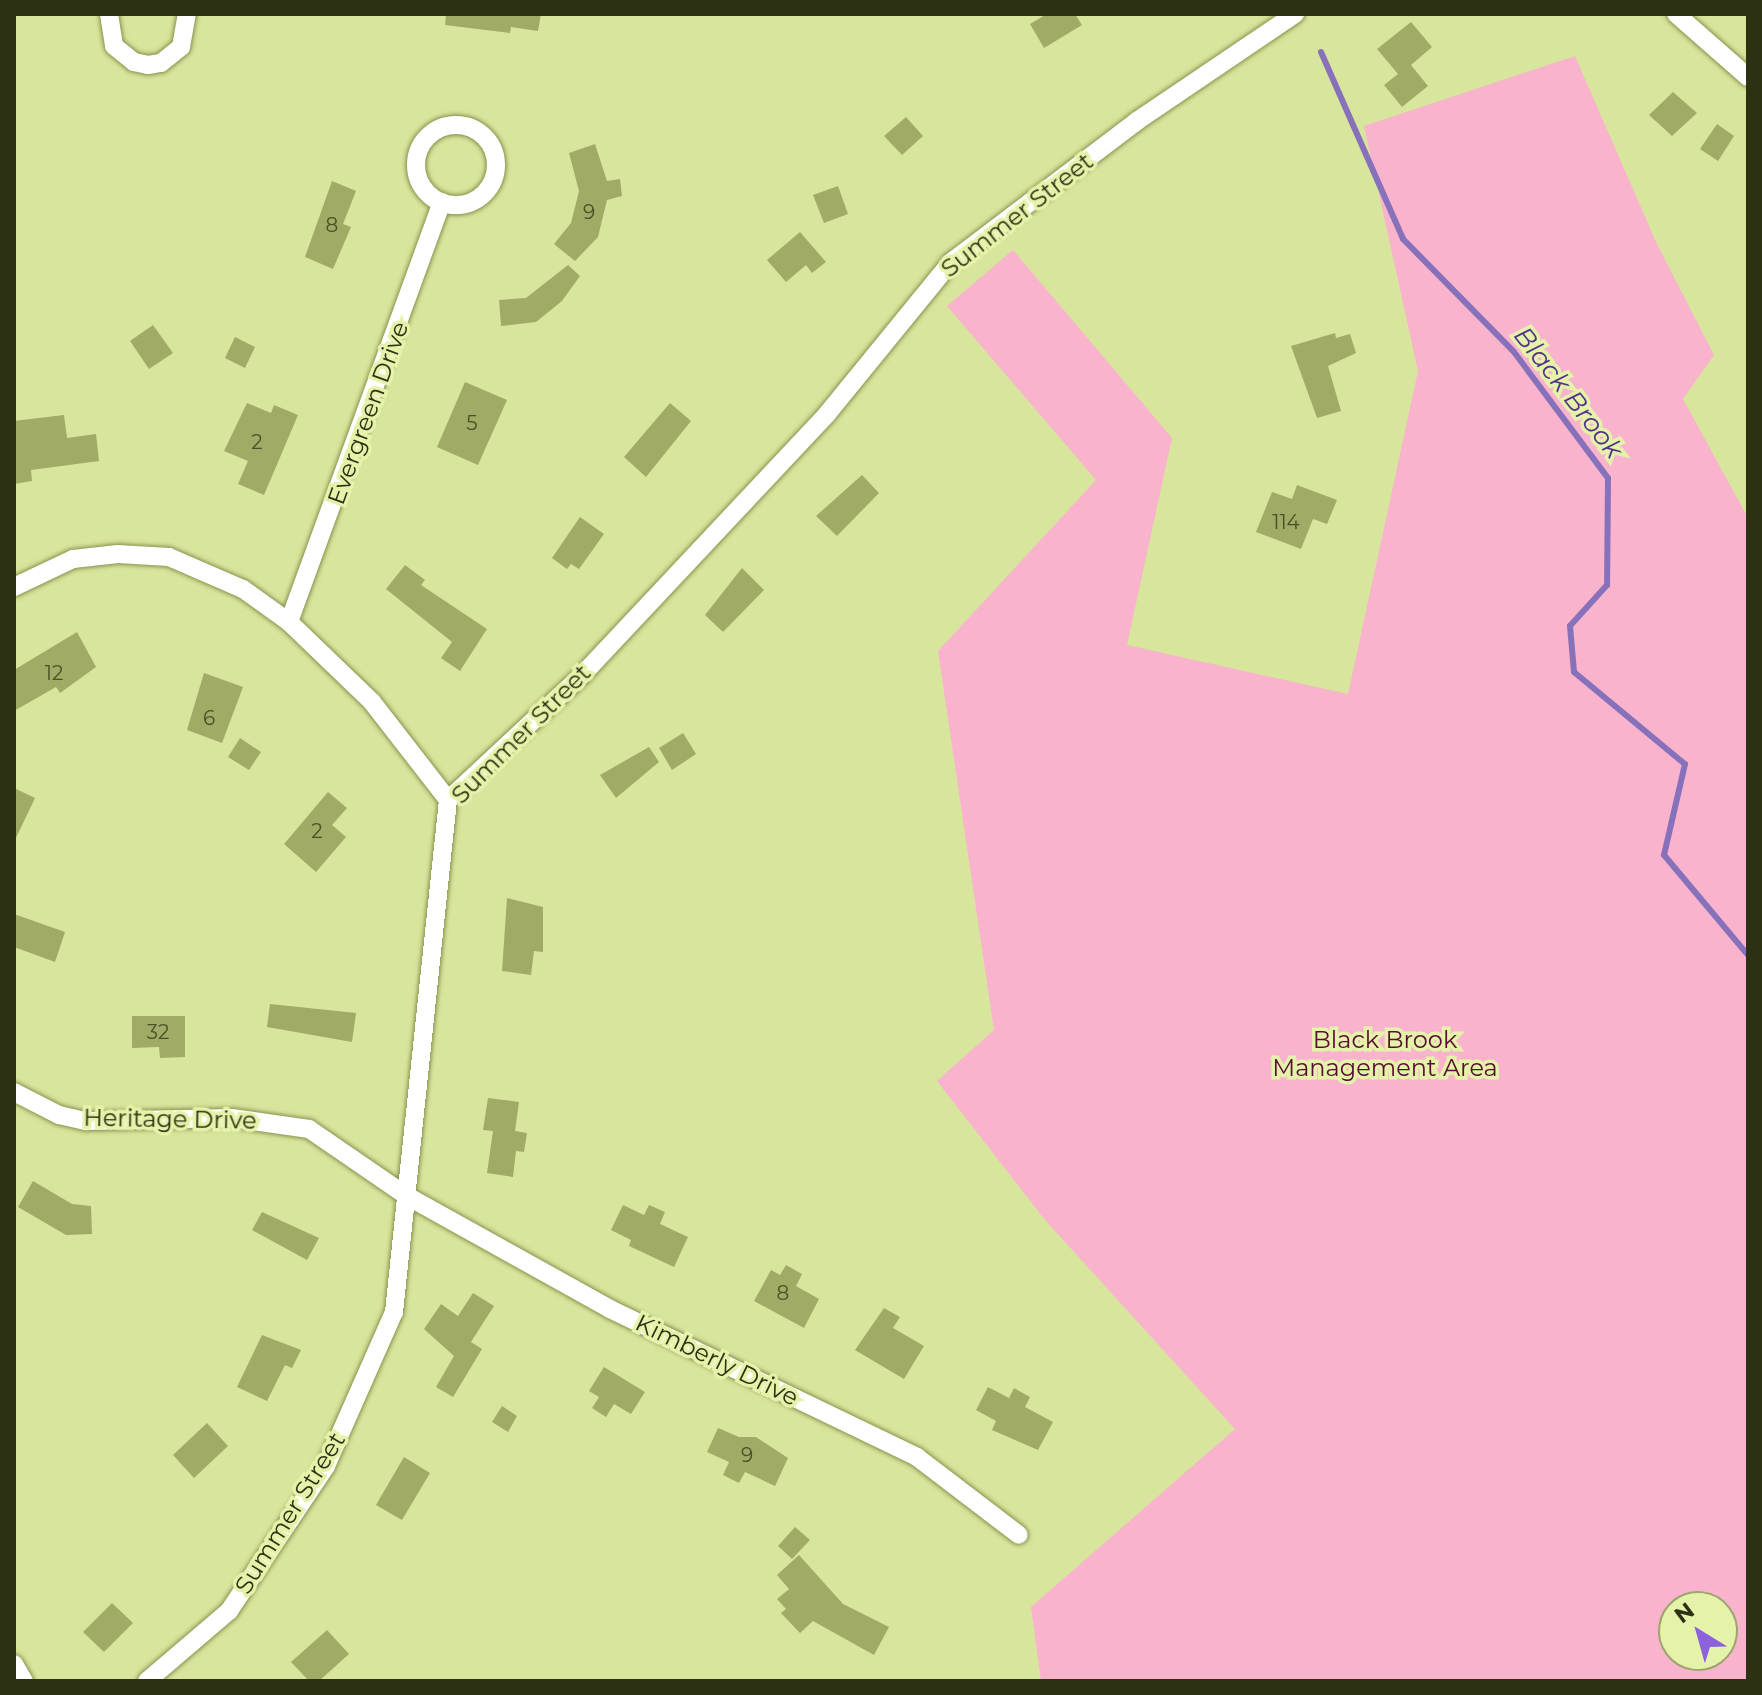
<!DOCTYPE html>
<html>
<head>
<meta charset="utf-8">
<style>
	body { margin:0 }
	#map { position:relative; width:1762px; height:1695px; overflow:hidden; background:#d8e59c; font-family:Montserrat,sans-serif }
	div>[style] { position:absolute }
	.green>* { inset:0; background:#f9b3cc }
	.stream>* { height:6px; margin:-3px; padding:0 3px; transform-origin:3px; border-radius:3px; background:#8771bb }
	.building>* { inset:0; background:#a0ab65 }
	.roads { filter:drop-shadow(0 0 2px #88934e) drop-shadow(0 0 2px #88934e) }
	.street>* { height:18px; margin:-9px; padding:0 9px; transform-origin:9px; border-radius:9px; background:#fff }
	.street>.ring { margin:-9px; padding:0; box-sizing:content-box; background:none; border:18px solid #fff; border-radius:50% }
	span { translate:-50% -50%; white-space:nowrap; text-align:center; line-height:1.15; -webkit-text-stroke:7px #e5f2a9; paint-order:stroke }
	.number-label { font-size:20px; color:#4a5028 }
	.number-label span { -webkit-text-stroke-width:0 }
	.street-label { font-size:24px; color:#2d3114 }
	.park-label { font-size:24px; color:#590c32 }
	.water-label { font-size:26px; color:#51308a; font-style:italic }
	.frame { position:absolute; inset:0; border:16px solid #2d3114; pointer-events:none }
	.north { position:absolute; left:1658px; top:1591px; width:80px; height:80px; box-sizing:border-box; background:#e5f2a9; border:2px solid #9ba56d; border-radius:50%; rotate:323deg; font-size:22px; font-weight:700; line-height:32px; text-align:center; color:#2d3114 }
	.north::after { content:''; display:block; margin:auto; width:28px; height:36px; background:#8b61dc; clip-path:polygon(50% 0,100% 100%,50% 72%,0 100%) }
</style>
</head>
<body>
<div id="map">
	<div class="green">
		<div style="clip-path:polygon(evenodd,1575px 56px,1656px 242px,1714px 355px,1683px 399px,1748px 518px,1748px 1681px,1041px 1681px,1031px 1607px,1235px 1429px,1045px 1220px,937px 1081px,994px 1030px,938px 651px,1096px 480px,947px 306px,1013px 250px,1172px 438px,1127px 645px,1348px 694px,1418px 371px,1364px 126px,1575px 56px,1674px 1607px,1722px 1607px,1722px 1655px,1674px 1655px,1674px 1607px)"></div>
	</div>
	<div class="stream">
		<div style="left:1321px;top:52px;width:204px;rotate:66.3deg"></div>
		<div style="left:1403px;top:239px;width:158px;rotate:45.5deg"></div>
		<div style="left:1514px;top:352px;width:157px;rotate:53.3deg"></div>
		<div style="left:1608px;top:478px;width:107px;rotate:90.5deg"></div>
		<div style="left:1607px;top:585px;width:55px;rotate:132.1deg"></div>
		<div style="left:1570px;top:626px;width:46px;rotate:85deg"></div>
		<div style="left:1574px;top:672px;width:144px;rotate:39.7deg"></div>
		<div style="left:1685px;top:764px;width:93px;rotate:103deg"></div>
		<div style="left:1664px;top:855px;width:131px;rotate:50deg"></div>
	</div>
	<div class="building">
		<div style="clip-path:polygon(446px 14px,541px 14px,538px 31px,511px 27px,510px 33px,445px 25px)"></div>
		<div style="clip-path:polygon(1047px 14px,1075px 14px,1082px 25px,1044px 48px,1030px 24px)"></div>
		<div style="clip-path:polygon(1411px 22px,1432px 47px,1411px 65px,1428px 86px,1402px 107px,1384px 85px,1398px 74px,1377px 49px)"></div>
		<div style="clip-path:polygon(1673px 92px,1697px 113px,1672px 136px,1649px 115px)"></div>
		<div style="clip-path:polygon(906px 117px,923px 136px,902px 155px,884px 136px)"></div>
		<div style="clip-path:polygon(1717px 124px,1734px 136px,1718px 161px,1700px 149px)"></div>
		<div style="clip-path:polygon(595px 144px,607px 181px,620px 179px,622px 196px,607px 200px,598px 237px,575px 261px,554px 244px,571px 223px,579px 191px,569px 153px)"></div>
		<div style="clip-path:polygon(332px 181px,356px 191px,343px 224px,351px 227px,333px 269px,305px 257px)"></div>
		<div style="clip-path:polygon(838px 186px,848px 214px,824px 223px,813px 195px)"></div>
		<div style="clip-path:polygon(800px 232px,826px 262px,812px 273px,806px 265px,786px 282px,767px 260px)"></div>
		<div style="clip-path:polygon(568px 265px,580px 276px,562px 301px,536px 322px,501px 326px,499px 300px,526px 298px)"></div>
		<div style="clip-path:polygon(153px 325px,173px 353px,149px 369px,130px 341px)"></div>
		<div style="clip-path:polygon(1335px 333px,1336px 338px,1350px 334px,1356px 353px,1328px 366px,1341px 411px,1317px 418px,1291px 346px)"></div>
		<div style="clip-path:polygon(235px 337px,255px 347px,245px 368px,225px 358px)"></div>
		<div style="clip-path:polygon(465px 382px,507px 400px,478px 465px,437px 447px)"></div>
		<div style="clip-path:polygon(247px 403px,271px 413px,274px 405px,298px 415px,264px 495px,238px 484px,248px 461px,224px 451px)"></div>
		<div style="clip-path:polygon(670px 403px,691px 421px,646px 477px,624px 457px)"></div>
		<div style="clip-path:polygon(64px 415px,67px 438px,96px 434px,99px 461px,31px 470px,32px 481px,14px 484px,14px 421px)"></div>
		<div style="clip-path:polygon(862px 475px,879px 493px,837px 536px,816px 516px)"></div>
		<div style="clip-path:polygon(1297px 485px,1337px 500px,1327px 524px,1313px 519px,1301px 549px,1256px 532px,1272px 492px,1292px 499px)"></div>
		<div style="clip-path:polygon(580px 517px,604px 534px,579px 569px,571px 564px,567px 569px,552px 558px)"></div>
		<div style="clip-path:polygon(405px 565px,425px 580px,421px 585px,487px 629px,460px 671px,441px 658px,452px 642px,386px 589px)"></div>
		<div style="clip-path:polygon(742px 568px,764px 590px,723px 632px,705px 615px)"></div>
		<div style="clip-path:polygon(77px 632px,96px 667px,60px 693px,56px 687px,14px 711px,14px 670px)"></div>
		<div style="clip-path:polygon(204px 673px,243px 687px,222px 743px,187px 730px)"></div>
		<div style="clip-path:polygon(683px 733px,696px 754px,672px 770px,659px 748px)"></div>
		<div style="clip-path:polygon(240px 738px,261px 752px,249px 770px,228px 757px)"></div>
		<div style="clip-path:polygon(649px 747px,659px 762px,616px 798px,600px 775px)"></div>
		<div style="clip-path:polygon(14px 788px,35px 798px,14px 842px)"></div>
		<div style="clip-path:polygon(328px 792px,347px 808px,332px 825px,346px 837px,316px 872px,284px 844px)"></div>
		<div style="clip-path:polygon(507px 898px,543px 907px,543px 952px,534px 951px,531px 975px,502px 971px)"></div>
		<div style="clip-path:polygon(14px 914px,65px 932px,55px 962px,14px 947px)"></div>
		<div style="clip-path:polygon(270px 1004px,356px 1013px,352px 1042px,267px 1027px)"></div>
		<div style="clip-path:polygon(132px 1016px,185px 1016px,185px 1057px,160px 1058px,159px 1047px,132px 1048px)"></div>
		<div style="clip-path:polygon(488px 1098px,519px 1102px,515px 1131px,527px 1133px,524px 1152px,516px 1151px,513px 1177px,487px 1173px,493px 1131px,483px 1130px)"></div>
		<div style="clip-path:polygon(33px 1181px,72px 1204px,91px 1206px,92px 1234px,66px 1235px,18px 1207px)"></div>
		<div style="clip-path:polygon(623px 1205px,644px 1215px,649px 1205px,665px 1212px,660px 1224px,688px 1237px,674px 1267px,629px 1246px,631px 1240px,611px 1230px)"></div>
		<div style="clip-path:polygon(262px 1212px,319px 1238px,307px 1260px,252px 1230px)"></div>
		<div style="clip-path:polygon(786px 1265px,802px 1274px,796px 1286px,819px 1299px,804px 1328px,754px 1301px,771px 1270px,780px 1275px)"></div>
		<div style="clip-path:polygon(473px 1293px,494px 1306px,471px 1342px,482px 1349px,453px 1397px,436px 1387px,454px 1356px,424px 1329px,441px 1304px,458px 1316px)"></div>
		<div style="clip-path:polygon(884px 1308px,900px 1317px,893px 1328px,924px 1346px,904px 1379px,855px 1350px)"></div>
		<div style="clip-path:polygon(262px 1335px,301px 1350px,292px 1368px,285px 1365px,267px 1401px,237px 1387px)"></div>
		<div style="clip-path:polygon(604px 1367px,645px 1392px,631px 1414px,614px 1404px,606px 1417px,592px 1408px,599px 1397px,589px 1391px)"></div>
		<div style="clip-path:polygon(988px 1387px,1009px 1398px,1014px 1388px,1030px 1397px,1025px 1407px,1053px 1422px,1038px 1450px,992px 1430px,996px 1421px,976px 1410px)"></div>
		<div style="clip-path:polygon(502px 1406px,517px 1416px,508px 1432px,492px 1422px)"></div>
		<div style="clip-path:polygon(207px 1423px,228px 1446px,194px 1478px,173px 1455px)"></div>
		<div style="clip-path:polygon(718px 1428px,739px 1437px,756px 1437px,788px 1458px,775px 1486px,745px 1472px,739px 1483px,723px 1475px,729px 1462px,707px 1452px)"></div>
		<div style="clip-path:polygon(404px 1457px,430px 1473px,402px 1520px,376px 1505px)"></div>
		<div style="clip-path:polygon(795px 1527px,810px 1540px,792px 1559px,778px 1546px)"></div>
		<div style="clip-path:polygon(799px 1555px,843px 1604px,889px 1627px,874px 1655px,813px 1621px,800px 1633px,781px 1613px,786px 1609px,777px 1599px,789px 1589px,777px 1575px)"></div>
		<div style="clip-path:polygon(112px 1603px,133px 1623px,104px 1652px,83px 1632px)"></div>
		<div style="clip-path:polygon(327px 1630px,349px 1654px,319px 1681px,309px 1681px,291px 1662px)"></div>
	</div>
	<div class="roads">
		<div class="street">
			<div style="left:109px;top:14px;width:32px;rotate:81deg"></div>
			<div style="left:114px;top:46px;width:26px;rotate:39deg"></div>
			<div style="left:134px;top:62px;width:14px;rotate:12deg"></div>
			<div style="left:148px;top:65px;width:13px;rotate:-9deg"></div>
			<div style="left:161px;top:63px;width:26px;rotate:-39deg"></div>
			<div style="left:181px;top:47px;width:34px;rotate:-80deg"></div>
			<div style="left:1676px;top:14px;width:96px;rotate:41.2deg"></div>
			<div class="ring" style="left:416px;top:125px;width:62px;height:62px"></div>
			<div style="left:14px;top:587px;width:65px;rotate:-25.4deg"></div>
			<div style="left:73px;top:559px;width:45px;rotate:-6.3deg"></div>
			<div style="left:118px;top:554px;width:51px;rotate:3.4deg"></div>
			<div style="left:169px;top:557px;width:81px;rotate:23.4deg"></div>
			<div style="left:243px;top:589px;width:57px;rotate:35.7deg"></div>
			<div style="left:289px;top:622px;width:115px;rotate:43.9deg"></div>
			<div style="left:372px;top:702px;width:124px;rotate:52.2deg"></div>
			<div style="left:289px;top:622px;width:447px;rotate:-70deg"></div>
			<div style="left:14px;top:1092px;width:51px;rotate:27.1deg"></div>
			<div style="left:59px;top:1115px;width:28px;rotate:13deg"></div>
			<div style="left:86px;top:1121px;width:146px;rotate:-1.2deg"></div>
			<div style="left:232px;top:1118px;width:78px;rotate:8.1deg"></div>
			<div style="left:309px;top:1129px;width:119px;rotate:34.4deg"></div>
			<div style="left:407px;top:1196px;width:232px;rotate:29.1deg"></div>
			<div style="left:610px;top:1309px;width:341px;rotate:25.7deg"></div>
			<div style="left:917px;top:1457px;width:128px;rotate:37.4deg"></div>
			<div style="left:14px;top:1664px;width:20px;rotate:60deg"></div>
			<div style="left:147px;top:1681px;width:108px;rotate:-40.5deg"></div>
			<div style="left:229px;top:1611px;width:174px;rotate:-56.2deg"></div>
			<div style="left:326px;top:1466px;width:168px;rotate:-66.2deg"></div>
			<div style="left:394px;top:1312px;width:515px;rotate:-83.98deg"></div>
			<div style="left:448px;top:800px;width:186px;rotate:-43deg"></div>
			<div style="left:584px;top:673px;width:355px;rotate:-46.8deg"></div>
			<div style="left:827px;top:414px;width:195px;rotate:-50.8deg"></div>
			<div style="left:950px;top:263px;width:235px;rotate:-37.2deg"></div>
			<div style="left:1137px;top:121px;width:191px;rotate:-34.1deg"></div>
		</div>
	</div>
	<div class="number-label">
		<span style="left:589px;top:212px">9</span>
		<span style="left:332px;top:225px">8</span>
		<span style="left:472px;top:423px">5</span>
		<span style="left:257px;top:442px">2</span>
		<span style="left:1286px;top:522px">114</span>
		<span style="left:54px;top:673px">12</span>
		<span style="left:209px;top:718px">6</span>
		<span style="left:317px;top:831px">2</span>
		<span style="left:158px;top:1032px">32</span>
		<span style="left:783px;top:1293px">8</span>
		<span style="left:747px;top:1455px">9</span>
	</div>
	<div class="street-label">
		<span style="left:1017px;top:215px;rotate:-38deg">Summer Street</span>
		<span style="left:368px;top:413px;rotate:-70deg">Evergreen Drive</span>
		<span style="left:521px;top:734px;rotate:-45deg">Summer Street</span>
		<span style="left:170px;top:1119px;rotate:1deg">Heritage Drive</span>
		<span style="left:717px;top:1360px;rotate:26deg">Kimberly Drive</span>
		<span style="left:290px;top:1513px;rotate:-58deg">Summer Street</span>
	</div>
	<div class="park-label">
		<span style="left:1385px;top:1054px">Black Brook<br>Management Area</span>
	</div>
	<div class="water-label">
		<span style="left:1568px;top:393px;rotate:52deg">Black Brook</span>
	</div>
	<div class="frame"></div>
	<div class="north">N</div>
</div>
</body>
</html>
